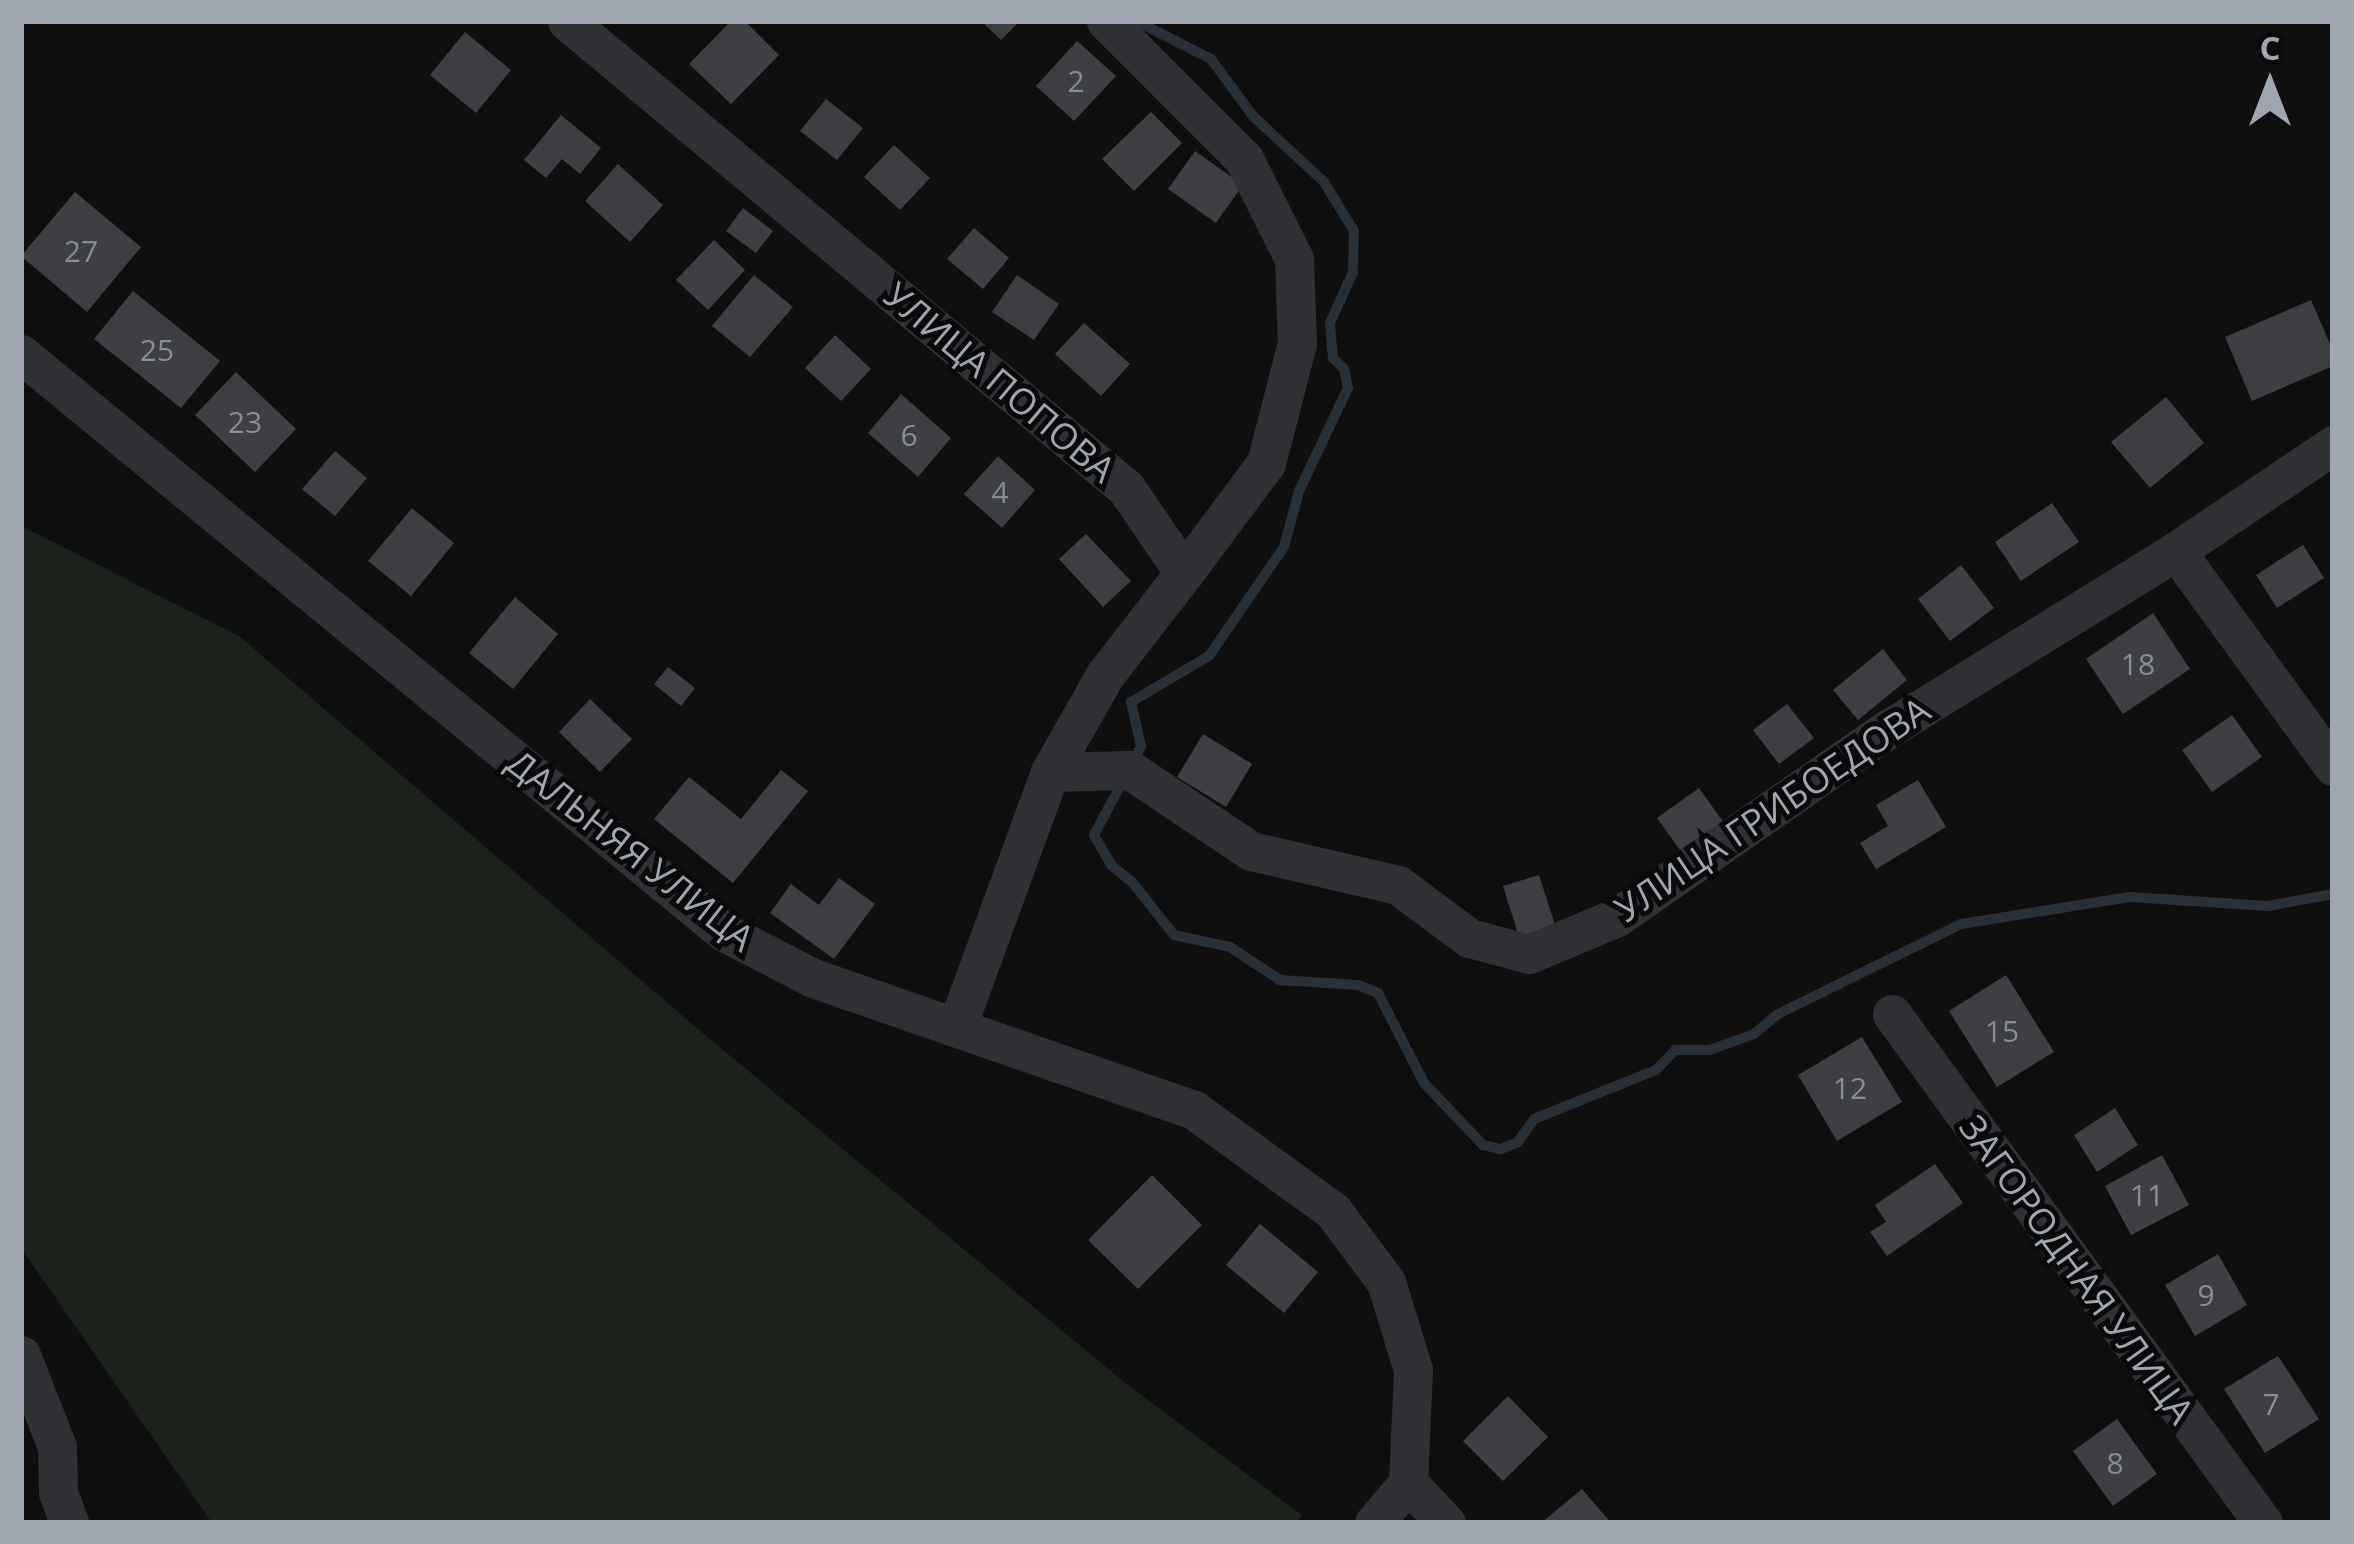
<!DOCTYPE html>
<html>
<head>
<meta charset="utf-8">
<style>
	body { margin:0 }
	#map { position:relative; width:2354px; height:1544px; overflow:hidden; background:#0f0f10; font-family:"Open Sans",sans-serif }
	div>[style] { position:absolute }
	.green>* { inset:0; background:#1b221c }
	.stream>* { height:10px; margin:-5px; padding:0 5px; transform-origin:5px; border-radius:5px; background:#293138 }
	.building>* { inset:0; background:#3e3f43 }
	.minor>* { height:39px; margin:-19.5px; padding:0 19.5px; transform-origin:19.5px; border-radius:19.5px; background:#303135 }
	span { translate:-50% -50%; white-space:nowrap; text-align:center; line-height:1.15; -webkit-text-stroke:10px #0a0a0b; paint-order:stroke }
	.number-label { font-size:30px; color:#888c95 }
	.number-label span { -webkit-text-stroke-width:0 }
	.street-label { font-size:36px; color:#a0a6b0 }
	.frame { position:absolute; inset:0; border:24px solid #a0a6b0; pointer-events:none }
	.north { position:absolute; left:2210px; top:24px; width:120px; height:120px; -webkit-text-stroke:9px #0a0a0b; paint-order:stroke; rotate:0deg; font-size:33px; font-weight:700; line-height:48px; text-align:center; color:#a0a6b0 }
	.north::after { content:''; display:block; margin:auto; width:42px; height:54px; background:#a0a6b0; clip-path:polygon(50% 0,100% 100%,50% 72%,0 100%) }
</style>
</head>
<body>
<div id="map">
	<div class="green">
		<div style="clip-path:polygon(21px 526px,239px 636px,705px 1035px,1129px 1386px,1302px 1515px,1294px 1523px,212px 1523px,21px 1248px)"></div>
	</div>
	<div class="stream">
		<div style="left:1134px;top:761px;width:17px;rotate:-65deg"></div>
		<div style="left:1141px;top:746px;width:45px;rotate:-102.8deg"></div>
		<div style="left:1131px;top:702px;width:91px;rotate:-30.5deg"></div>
		<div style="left:1209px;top:656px;width:132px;rotate:-55.5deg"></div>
		<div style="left:1284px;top:547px;width:58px;rotate:-75deg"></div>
		<div style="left:1299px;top:491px;width:114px;rotate:-64.6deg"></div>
		<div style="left:1348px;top:388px;width:19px;rotate:-102deg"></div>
		<div style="left:1344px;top:369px;width:16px;rotate:-135deg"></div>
		<div style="left:1333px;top:358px;width:35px;rotate:-95deg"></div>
		<div style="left:1330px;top:323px;width:56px;rotate:-65.7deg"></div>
		<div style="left:1353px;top:272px;width:41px;rotate:-88.6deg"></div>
		<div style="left:1354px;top:231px;width:57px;rotate:-121.5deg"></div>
		<div style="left:1324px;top:182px;width:97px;rotate:-137.1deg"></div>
		<div style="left:1253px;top:116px;width:71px;rotate:-126.4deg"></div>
		<div style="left:1211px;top:59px;width:84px;rotate:-153.1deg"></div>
		<div style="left:1125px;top:777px;width:66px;rotate:118.1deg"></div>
		<div style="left:1094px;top:835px;width:34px;rotate:60deg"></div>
		<div style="left:1111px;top:865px;width:28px;rotate:39deg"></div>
		<div style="left:1133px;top:883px;width:66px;rotate:51.7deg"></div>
		<div style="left:1174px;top:935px;width:57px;rotate:12.1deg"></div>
		<div style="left:1230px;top:947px;width:60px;rotate:33.4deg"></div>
		<div style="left:1280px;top:980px;width:78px;rotate:3.7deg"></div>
		<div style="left:1358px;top:985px;width:22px;rotate:22deg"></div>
		<div style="left:1378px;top:993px;width:101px;rotate:62.9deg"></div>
		<div style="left:1424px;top:1083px;width:86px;rotate:46.4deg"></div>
		<div style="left:1483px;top:1145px;width:18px;rotate:13deg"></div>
		<div style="left:1501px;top:1149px;width:18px;rotate:-22deg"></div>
		<div style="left:1518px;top:1142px;width:28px;rotate:-55deg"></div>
		<div style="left:1534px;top:1119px;width:131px;rotate:-21.9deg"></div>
		<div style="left:1656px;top:1070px;width:28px;rotate:-46deg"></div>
		<div style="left:1675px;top:1050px;width:35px"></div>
		<div style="left:1710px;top:1050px;width:47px;rotate:-20deg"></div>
		<div style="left:1754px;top:1034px;width:31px;rotate:-40deg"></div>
		<div style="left:1778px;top:1014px;width:204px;rotate:-26.2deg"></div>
		<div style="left:1961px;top:924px;width:171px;rotate:-9.1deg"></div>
		<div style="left:2130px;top:897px;width:138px;rotate:3.7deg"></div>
		<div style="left:2268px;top:906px;width:66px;rotate:-10.5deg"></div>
	</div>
	<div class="building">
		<div style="clip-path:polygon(731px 21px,745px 21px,779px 55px,731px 104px,689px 64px)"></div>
		<div style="clip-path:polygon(981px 21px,1020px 21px,1001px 40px)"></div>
		<div style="clip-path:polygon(465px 32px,511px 70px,476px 113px,430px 75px)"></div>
		<div style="clip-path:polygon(1077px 41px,1116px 76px,1074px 121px,1036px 86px)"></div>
		<div style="clip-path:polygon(826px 99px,863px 128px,837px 160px,800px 131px)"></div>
		<div style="clip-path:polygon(1151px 112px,1182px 143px,1134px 191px,1102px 159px)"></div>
		<div style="clip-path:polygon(561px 115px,601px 148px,580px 174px,562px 159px,546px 178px,524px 160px)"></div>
		<div style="clip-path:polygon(894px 145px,930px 178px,900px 210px,864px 177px)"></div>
		<div style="clip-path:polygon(1195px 151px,1243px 185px,1216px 223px,1168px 189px)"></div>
		<div style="clip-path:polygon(618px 164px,663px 205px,630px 242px,585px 201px)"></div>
		<div style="clip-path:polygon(75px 192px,141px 247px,87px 312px,21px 256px)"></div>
		<div style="clip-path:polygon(743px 208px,773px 231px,756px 253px,726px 231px)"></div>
		<div style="clip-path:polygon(974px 228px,1009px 258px,983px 289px,947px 259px)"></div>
		<div style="clip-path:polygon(714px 240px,745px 270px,708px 310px,676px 280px)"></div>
		<div style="clip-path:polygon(754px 275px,793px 307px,750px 357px,712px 326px)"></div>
		<div style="clip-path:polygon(1017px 275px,1059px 304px,1034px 340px,992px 312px)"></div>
		<div style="clip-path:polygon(133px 291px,220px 361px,181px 408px,94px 339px)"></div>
		<div style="clip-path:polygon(2311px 300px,2333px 351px,2333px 366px,2252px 401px,2225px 337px)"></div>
		<div style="clip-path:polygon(1084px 323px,1130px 364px,1101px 396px,1055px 354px)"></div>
		<div style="clip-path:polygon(835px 335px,871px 369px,841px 401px,805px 368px)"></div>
		<div style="clip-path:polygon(236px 372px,296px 429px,255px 472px,195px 415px)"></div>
		<div style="clip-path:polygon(901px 394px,951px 438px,918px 477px,868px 433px)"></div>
		<div style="clip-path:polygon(2166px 397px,2204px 443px,2150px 488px,2111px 442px)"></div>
		<div style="clip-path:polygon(335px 451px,367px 478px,335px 516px,302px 489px)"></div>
		<div style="clip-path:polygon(998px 456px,1035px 490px,1002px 528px,964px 494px)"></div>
		<div style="clip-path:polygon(2052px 503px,2079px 542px,2021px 581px,1995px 542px)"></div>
		<div style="clip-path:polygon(412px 508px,454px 543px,411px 596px,368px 561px)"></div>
		<div style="clip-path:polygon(1086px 534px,1131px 581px,1103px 607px,1059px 559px)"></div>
		<div style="clip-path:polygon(2303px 545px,2324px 578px,2277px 608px,2256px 575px)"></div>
		<div style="clip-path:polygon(1961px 565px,1994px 608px,1950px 641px,1918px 599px)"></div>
		<div style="clip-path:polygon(515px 597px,558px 634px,513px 689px,469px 653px)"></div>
		<div style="clip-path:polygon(2153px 613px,2190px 669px,2123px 714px,2086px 659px)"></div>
		<div style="clip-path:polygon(1883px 649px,1907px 680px,1858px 720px,1833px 690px)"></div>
		<div style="clip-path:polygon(668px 667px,695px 688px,681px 706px,654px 684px)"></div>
		<div style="clip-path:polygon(590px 699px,632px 739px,600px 772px,559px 732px)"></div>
		<div style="clip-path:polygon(1787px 704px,1814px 738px,1779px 764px,1753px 730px)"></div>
		<div style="clip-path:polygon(2232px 715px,2262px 757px,2212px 792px,2182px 750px)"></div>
		<div style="clip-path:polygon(1203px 734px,1252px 764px,1226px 807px,1177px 777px)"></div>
		<div style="clip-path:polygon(781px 770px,808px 791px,733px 883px,654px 819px,689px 777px,741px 819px)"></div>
		<div style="clip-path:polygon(1918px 780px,1946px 827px,1876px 869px,1860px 843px,1888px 826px,1876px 805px)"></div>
		<div style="clip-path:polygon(1699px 788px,1724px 823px,1682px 853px,1657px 818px)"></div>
		<div style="clip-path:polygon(1539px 875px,1555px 925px,1519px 937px,1503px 886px)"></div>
		<div style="clip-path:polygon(839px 878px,875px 904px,834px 959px,770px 913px,791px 884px,819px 905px)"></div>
		<div style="clip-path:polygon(2006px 975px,2054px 1052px,1997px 1087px,1949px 1011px)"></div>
		<div style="clip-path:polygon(1862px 1037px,1902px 1102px,1837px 1141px,1798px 1075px)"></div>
		<div style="clip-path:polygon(2115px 1108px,2138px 1145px,2097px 1172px,2074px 1135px)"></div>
		<div style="clip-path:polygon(2162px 1155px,2189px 1205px,2131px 1235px,2105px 1186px)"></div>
		<div style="clip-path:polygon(1935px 1164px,1963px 1203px,1887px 1256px,1870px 1232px,1886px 1222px,1875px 1205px)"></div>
		<div style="clip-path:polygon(1152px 1175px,1202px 1225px,1138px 1289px,1088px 1240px)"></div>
		<div style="clip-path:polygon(1260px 1224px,1318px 1272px,1284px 1313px,1226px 1265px)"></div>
		<div style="clip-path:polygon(2218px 1254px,2247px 1305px,2195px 1336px,2165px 1285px)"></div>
		<div style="clip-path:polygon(2278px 1356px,2319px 1419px,2265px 1453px,2224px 1389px)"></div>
		<div style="clip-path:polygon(1508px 1396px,1548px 1437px,1503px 1481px,1463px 1441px)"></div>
		<div style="clip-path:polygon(2117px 1419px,2157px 1474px,2113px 1506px,2073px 1451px)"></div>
		<div style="clip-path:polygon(1582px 1489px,1611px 1523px,1541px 1523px)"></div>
	</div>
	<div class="minor">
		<div style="left:567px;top:21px;width:728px;rotate:39.88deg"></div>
		<div style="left:1126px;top:488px;width:103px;rotate:55.7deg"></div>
		<div style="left:1184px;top:573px;width:129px;rotate:127.8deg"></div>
		<div style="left:1105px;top:675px;width:112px;rotate:119.6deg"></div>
		<div style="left:1050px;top:772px;width:270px;rotate:110.1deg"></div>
		<div style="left:1106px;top:21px;width:195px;rotate:45deg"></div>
		<div style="left:1244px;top:159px;width:112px;rotate:63.4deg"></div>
		<div style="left:1294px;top:259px;width:84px;rotate:88deg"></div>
		<div style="left:1297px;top:343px;width:124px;rotate:104.5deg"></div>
		<div style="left:1266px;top:463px;width:137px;rotate:126.7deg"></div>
		<div style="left:21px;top:354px;width:910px;rotate:39.43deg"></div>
		<div style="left:724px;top:932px;width:100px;rotate:27.3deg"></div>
		<div style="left:813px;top:978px;width:403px;rotate:19.1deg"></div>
		<div style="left:1194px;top:1110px;width:172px;rotate:36deg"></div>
		<div style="left:1333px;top:1211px;width:89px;rotate:53.3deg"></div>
		<div style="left:1386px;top:1282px;width:92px;rotate:72.9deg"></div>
		<div style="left:1413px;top:1370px;width:113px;rotate:92.5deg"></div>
		<div style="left:1408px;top:1483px;width:55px;rotate:46.5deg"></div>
		<div style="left:2176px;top:551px;width:266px;rotate:53.9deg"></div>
		<div style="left:1050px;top:772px;width:80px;rotate:-1.4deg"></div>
		<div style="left:1130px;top:770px;width:146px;rotate:33.8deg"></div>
		<div style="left:1251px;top:851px;width:151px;rotate:13deg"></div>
		<div style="left:1398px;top:885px;width:89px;rotate:36.7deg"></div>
		<div style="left:1469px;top:938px;width:62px;rotate:14.9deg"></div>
		<div style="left:1529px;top:954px;width:95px;rotate:-22.8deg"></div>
		<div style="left:1617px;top:917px;width:330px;rotate:-34.8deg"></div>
		<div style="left:1888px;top:729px;width:339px;rotate:-31.7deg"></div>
		<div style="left:2176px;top:551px;width:189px;rotate:-34deg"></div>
		<div style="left:1892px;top:1014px;width:630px;rotate:53.91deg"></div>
		<div style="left:21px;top:1355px;width:99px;rotate:68.6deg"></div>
		<div style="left:57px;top:1447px;width:45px;rotate:88.7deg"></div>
		<div style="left:58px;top:1492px;width:33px;rotate:70deg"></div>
		<div style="left:1374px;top:1523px;width:52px;rotate:-49.6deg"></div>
	</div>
	<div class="number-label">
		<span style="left:1076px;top:81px">2</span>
		<span style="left:81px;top:251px">27</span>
		<span style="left:157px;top:350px">25</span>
		<span style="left:245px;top:422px">23</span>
		<span style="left:909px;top:435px">6</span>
		<span style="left:1000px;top:492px">4</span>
		<span style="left:2138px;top:664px">18</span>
		<span style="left:2002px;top:1031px">15</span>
		<span style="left:1850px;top:1088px">12</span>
		<span style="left:2147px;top:1195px">11</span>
		<span style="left:2206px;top:1295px">9</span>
		<span style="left:2271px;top:1404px">7</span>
		<span style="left:2115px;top:1463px">8</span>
	</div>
	<div class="street-label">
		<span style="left:1000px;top:382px;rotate:40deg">УЛИЦА ПОПОВА</span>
		<span style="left:1772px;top:809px;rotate:-34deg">УЛИЦА ГРИБОЕДОВА</span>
		<span style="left:631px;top:850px;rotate:38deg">ДАЛЬНЯЯ УЛИЦА</span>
		<span style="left:2077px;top:1269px;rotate:54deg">ЗАГОРОДНАЯ УЛИЦА</span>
	</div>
	<div class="frame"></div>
	<div class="north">С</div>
</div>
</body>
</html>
